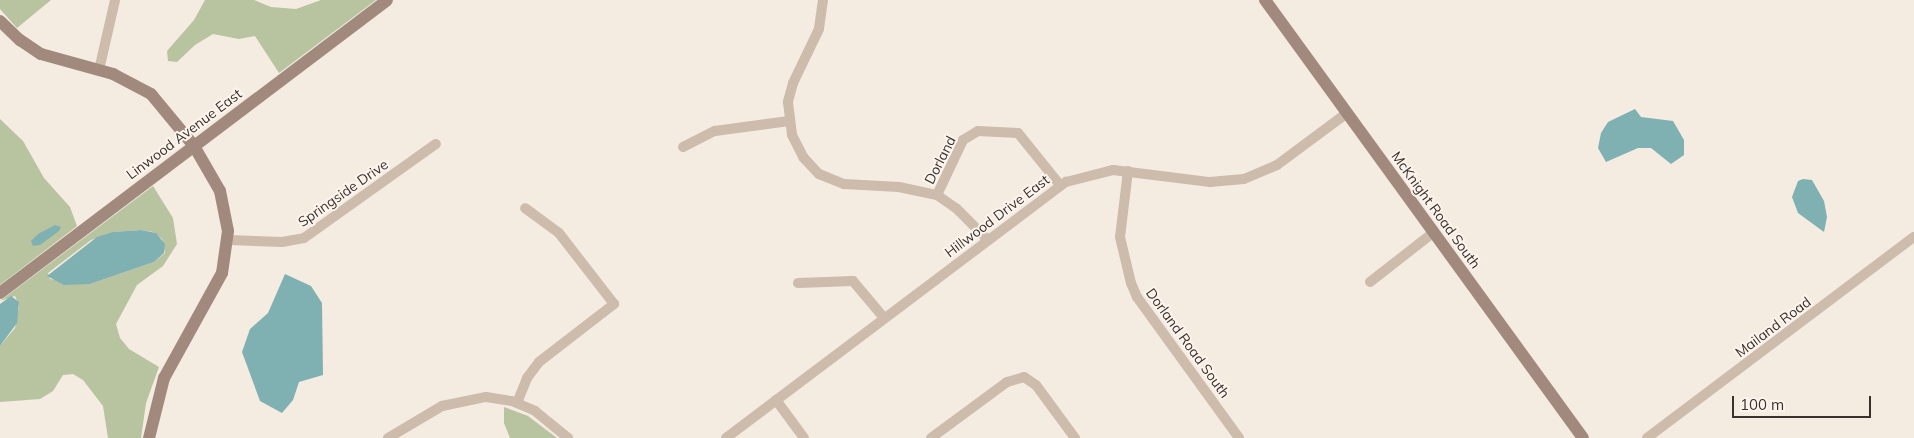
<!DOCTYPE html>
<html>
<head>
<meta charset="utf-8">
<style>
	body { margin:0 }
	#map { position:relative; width:1914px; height:438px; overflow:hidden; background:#f4ebe1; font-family:Mulish,sans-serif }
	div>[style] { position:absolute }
	.green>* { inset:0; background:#b8c4a0 }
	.water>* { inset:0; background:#7fb0b2 }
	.street>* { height:10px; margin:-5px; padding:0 5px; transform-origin:5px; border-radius:5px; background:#cdbbac }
	.secondary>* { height:12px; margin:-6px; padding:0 6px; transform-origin:6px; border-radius:6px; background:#a18a7d }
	span { translate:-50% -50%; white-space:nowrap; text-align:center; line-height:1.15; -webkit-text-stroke:4px #fbf5ee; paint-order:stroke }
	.street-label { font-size:14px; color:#3b302b }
	.scale { position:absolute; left:1732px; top:396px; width:139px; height:22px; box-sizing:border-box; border:2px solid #3b302b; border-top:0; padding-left:6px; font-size:15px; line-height:18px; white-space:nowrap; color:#3b302b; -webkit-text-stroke:4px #fbf5ee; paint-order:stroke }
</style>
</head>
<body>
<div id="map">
	<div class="green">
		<div style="clip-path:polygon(0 0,51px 0,17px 28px,0 9px)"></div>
		<div style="clip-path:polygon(205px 0,254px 0,271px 7px,296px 9px,321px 0,376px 0,279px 73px,255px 36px,239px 39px,213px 34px,195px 45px,177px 62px,168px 61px,167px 51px,194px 20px)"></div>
		<div style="clip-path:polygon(0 119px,23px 141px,44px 178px,70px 207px,77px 226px,0 285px)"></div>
		<div style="clip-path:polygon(evenodd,153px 186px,173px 218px,177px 244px,163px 266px,137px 285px,116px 324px,120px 338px,129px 349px,159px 367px,146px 403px,141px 438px,108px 438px,103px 406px,83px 380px,73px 374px,63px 375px,53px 391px,40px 399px,0 402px,0 346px,15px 328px,19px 306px,15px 296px,0 301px,153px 186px,141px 230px,153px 232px,162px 239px,165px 253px,154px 262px,90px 284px,50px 279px,48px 273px,91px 240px,114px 232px,141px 230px)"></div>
		<div style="clip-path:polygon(504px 407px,528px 416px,557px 438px,510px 438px,504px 423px)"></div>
	</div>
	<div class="water">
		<div style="clip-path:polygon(1635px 109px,1641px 117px,1673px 121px,1684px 140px,1684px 155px,1671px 164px,1651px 148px,1638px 148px,1606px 162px,1598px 148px,1601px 133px,1608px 122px)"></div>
		<div style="clip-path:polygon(1803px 179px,1812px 180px,1824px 201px,1827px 217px,1824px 232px,1798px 213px,1792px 197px,1798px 181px)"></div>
		<div style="clip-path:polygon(55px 225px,61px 227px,59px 231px,40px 245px,33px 246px,31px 241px,38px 234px)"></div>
		<div style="clip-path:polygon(141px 230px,156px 233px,165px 244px,164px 253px,154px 262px,90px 284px,64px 285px,47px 276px,97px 237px,113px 232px)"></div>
		<div style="clip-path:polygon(285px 274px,311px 286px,322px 303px,323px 375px,299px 382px,293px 400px,282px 413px,260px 401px,242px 352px,250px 329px,268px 313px)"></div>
		<div style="clip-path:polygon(11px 296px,19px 302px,17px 323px,0 346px,0 304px)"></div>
	</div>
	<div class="street">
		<div style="left:823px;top:0;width:29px;rotate:98deg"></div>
		<div style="left:819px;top:29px;width:60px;rotate:115.7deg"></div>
		<div style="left:793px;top:83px;width:20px;rotate:105deg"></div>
		<div style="left:788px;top:102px;width:33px;rotate:83deg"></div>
		<div style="left:792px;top:135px;width:25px;rotate:63deg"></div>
		<div style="left:803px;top:157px;width:23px;rotate:47deg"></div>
		<div style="left:819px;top:174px;width:27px;rotate:22deg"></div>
		<div style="left:844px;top:184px;width:55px;rotate:3.1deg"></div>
		<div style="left:899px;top:187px;width:39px;rotate:12deg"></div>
		<div style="left:937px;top:195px;width:24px;rotate:35deg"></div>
		<div style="left:957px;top:209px;width:42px;rotate:45deg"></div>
		<div style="left:99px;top:70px;width:72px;rotate:-77.1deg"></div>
		<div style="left:683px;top:147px;width:36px;rotate:-27deg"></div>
		<div style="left:715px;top:131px;width:75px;rotate:-7.7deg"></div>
		<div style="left:1128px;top:171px;width:66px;rotate:96.9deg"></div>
		<div style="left:1120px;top:237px;width:47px;rotate:76.6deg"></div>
		<div style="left:1131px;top:283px;width:15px;rotate:67deg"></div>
		<div style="left:1137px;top:297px;width:174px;rotate:54.1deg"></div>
		<div style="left:937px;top:195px;width:61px;rotate:-64.7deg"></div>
		<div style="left:963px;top:140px;width:17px;rotate:-31deg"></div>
		<div style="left:978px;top:131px;width:40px;rotate:2.9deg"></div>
		<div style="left:1018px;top:133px;width:67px;rotate:51.1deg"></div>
		<div style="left:228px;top:240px;width:54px;rotate:2.1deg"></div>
		<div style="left:282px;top:242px;width:22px;rotate:-10deg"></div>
		<div style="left:304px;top:238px;width:162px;rotate:-35.5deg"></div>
		<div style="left:1370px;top:282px;width:81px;rotate:-38deg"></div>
		<div style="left:798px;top:283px;width:55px;rotate:-2.1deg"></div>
		<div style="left:853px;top:281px;width:48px;rotate:50deg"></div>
		<div style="left:776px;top:400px;width:47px;rotate:53.6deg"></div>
		<div style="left:517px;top:403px;width:27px;rotate:-68deg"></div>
		<div style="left:527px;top:378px;width:20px;rotate:-53deg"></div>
		<div style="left:539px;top:362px;width:95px;rotate:-37.7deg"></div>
		<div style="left:614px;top:304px;width:90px;rotate:-127.8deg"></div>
		<div style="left:559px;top:233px;width:42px;rotate:-143.7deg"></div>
		<div style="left:388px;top:438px;width:63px;rotate:-30.7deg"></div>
		<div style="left:442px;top:406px;width:45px;rotate:-11.6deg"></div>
		<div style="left:486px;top:397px;width:26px;rotate:9deg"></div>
		<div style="left:512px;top:401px;width:25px;rotate:23deg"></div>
		<div style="left:535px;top:411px;width:43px;rotate:39.3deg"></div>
		<div style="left:726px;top:438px;width:426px;rotate:-37deg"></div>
		<div style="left:1066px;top:182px;width:49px;rotate:-14.3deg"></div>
		<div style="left:1113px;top:170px;width:98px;rotate:7.1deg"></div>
		<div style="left:1210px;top:182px;width:34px;rotate:-5deg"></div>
		<div style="left:1244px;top:179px;width:36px;rotate:-23deg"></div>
		<div style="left:1277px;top:165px;width:87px;rotate:-36.6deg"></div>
		<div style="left:931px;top:438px;width:94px;rotate:-36.4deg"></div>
		<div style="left:1007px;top:382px;width:18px;rotate:-16deg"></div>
		<div style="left:1024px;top:377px;width:14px;rotate:34deg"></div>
		<div style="left:1036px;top:385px;width:66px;rotate:53.7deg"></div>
		<div style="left:1647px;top:438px;width:334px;rotate:-37deg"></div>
	</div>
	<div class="secondary">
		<div style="left:1265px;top:0;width:541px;rotate:54.02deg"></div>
		<div style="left:0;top:21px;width:28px;rotate:44deg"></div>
		<div style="left:20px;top:40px;width:25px;rotate:34deg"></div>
		<div style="left:41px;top:54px;width:75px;rotate:15.5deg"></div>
		<div style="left:113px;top:74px;width:43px;rotate:27.8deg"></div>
		<div style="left:151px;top:94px;width:67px;rotate:50.4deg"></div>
		<div style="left:194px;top:146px;width:52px;rotate:60deg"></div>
		<div style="left:220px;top:191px;width:41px;rotate:78.7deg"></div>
		<div style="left:228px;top:231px;width:42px;rotate:98.1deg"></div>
		<div style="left:222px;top:273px;width:120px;rotate:118.9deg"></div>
		<div style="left:164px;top:378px;width:62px;rotate:104deg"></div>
		<div style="left:0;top:293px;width:485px;rotate:-37.1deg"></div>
	</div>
	<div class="street-label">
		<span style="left:184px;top:134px;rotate:-37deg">Linwood Avenue East</span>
		<span style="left:940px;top:160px;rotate:-63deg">Dorland</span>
		<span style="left:343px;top:193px;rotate:-35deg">Springside Drive</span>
		<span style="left:1436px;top:210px;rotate:54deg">McKnight Road South</span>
		<span style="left:997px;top:216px;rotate:-37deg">Hillwood Drive East</span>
		<span style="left:1773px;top:327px;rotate:-37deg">Mailand Road</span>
		<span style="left:1188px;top:343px;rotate:54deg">Dorland Road South</span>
	</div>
	<div class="scale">100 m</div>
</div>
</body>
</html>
